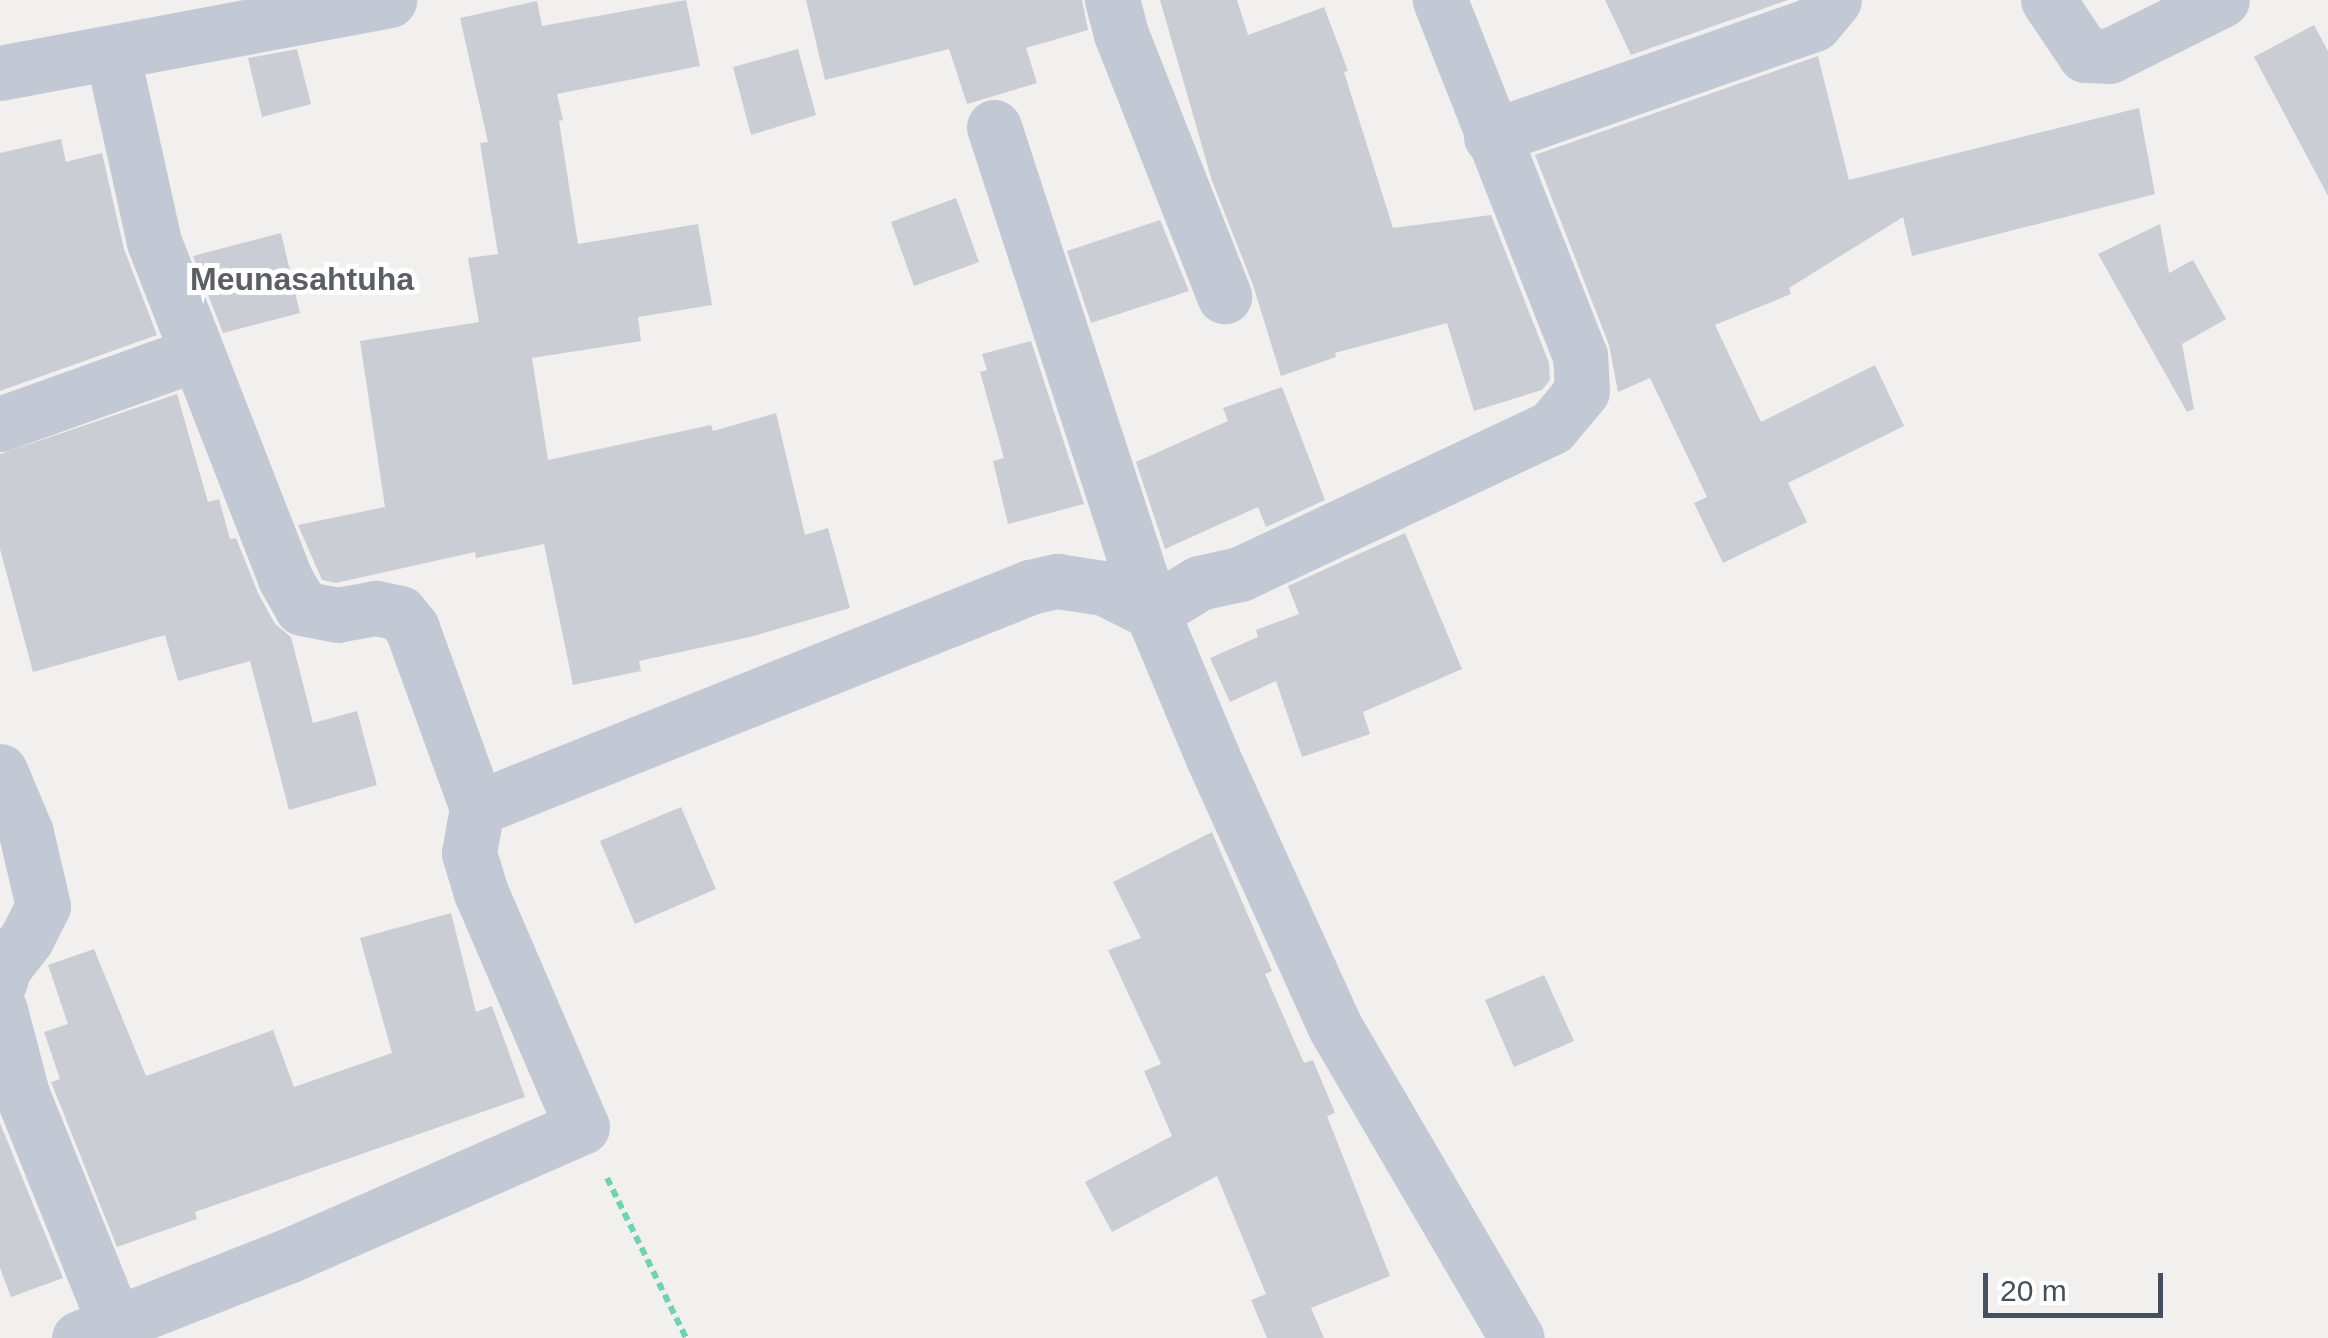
<!DOCTYPE html>
<html>
<head>
<meta charset="utf-8">
<style>
	body { margin:0 }
	#map { position:relative; width:2328px; height:1338px; overflow:hidden; background:#f2efef; font-family:Helvetica,sans-serif }
	div>[style] { position:absolute }
	.building>* { inset:0; background:#cbcdd5 }
	.path>* { height:6px; margin-top:-3px; transform-origin:0; background:repeating-linear-gradient(90deg,#71d2b0 0 8px,transparent 0 13px) }
	.minor>* { height:55px; margin:-27.5px; padding:0 27.5px; transform-origin:27.5px; border-radius:27.5px; background:#c2c9d5 }
	.tertiary>* { height:55px; margin:-27.5px; padding:0 27.5px; transform-origin:27.5px; border-radius:27.5px; background:#c2c9d5 }
	span { translate:-50% -50%; white-space:nowrap; text-align:center; line-height:1.15; -webkit-text-stroke:10px #fff; paint-order:stroke }
	.quarter-label { font-size:32px; color:#5b5e65; font-weight:700 }
	.scale { position:absolute; left:1983px; top:1273px; width:180px; height:45px; box-sizing:border-box; border:5px solid #464f5e; border-top:0; padding-left:12px; font-size:30px; line-height:35px; white-space:nowrap; color:#464f5e; -webkit-text-stroke:8px #fff; paint-order:stroke }
</style>
</head>
<body>
<div id="map">
	<div class="building">
		<div style="clip-path:polygon(686px 0,700px 66px,557px 94px,563px 120px,559px 121px,578px 244px,698px 224px,712px 305px,638px 317px,641px 341px,532px 358px,548px 460px,711px 425px,713px 431px,776px 413px,805px 535px,828px 528px,850px 608px,750px 637px,639px 661px,641px 671px,573px 685px,544px 544px,476px 558px,475px 552px,336px 583px,322px 580px,298px 525px,385px 507px,360px 341px,479px 322px,468px 258px,498px 254px,480px 143px,488px 142px,460px 18px,537px 1px,542px 26px)"></div>
		<div style="clip-path:polygon(806px 0,1082px 0,1088px 30px,1026px 48px,1037px 83px,967px 104px,949px 49px,825px 80px)"></div>
		<div style="clip-path:polygon(1160px 0,1237px 0,1248px 35px,1324px 7px,1348px 71px,1344px 72px,1393px 228px,1491px 215px,1549px 363px,1550px 380px,1542px 390px,1474px 411px,1447px 323px,1335px 353px,1336px 357px,1281px 376px,1253px 285px,1212px 181px)"></div>
		<div style="clip-path:polygon(1605px 0,1788px 0,1631px 55px)"></div>
		<div style="clip-path:polygon(2314px 25px,2328px 51px,2328px 196px,2254px 57px)"></div>
		<div style="clip-path:polygon(297px 49px,311px 104px,262px 117px,248px 58px)"></div>
		<div style="clip-path:polygon(798px 49px,816px 115px,751px 135px,733px 67px)"></div>
		<div style="clip-path:polygon(1818px 56px,1849px 180px,2139px 108px,2155px 194px,1912px 256px,1903px 217px,1789px 288px,1791px 294px,1715px 325px,1761px 422px,1875px 365px,1904px 426px,1788px 483px,1807px 522px,1723px 563px,1694px 503px,1707px 497px,1650px 378px,1618px 392px,1609px 345px,1535px 155px)"></div>
		<div style="clip-path:polygon(61px 139px,66px 162px,102px 153px,124px 249px,157px 335px,0 391px,0 153px)"></div>
		<div style="clip-path:polygon(956px 198px,979px 262px,914px 286px,891px 222px)"></div>
		<div style="clip-path:polygon(1160px 220px,1189px 291px,1091px 323px,1067px 251px)"></div>
		<div style="clip-path:polygon(2160px 224px,2169px 273px,2193px 260px,2226px 319px,2182px 344px,2194px 409px,2187px 412px,2098px 254px)"></div>
		<div style="clip-path:polygon(281px 233px,300px 313px,223px 333px,193px 256px)"></div>
		<div style="clip-path:polygon(1031px 341px,1084px 504px,1008px 524px,993px 461px,1004px 458px,980px 372px,987px 370px,982px 354px)"></div>
		<div style="clip-path:polygon(1282px 387px,1325px 500px,1266px 527px,1258px 507px,1165px 549px,1136px 462px,1228px 421px,1223px 408px)"></div>
		<div style="clip-path:polygon(177px 394px,208px 502px,219px 499px,230px 539px,236px 538px,258px 593px,275px 624px,291px 637px,313px 723px,357px 711px,377px 785px,289px 810px,250px 661px,178px 681px,165px 635px,33px 672px,0 549px,0 454px)"></div>
		<div style="clip-path:polygon(1405px 533px,1462px 669px,1363px 712px,1370px 734px,1302px 757px,1276px 681px,1230px 702px,1210px 658px,1258px 637px,1256px 630px,1299px 614px,1288px 586px)"></div>
		<div style="clip-path:polygon(681px 807px,716px 889px,635px 924px,600px 841px)"></div>
		<div style="clip-path:polygon(1212px 832px,1272px 971px,1265px 974px,1304px 1063px,1313px 1060px,1335px 1113px,1327px 1116px,1390px 1276px,1311px 1308px,1324px 1338px,1267px 1338px,1251px 1300px,1266px 1294px,1217px 1176px,1112px 1232px,1085px 1182px,1172px 1136px,1144px 1071px,1161px 1064px,1108px 950px,1141px 938px,1113px 882px)"></div>
		<div style="clip-path:polygon(451px 913px,476px 1012px,492px 1006px,525px 1097px,195px 1212px,197px 1219px,117px 1247px,51px 1082px,60px 1079px,44px 1032px,68px 1024px,48px 965px,94px 949px,146px 1076px,273px 1030px,294px 1087px,392px 1053px,360px 938px)"></div>
		<div style="clip-path:polygon(1544px 975px,1574px 1041px,1514px 1067px,1485px 1000px)"></div>
		<div style="clip-path:polygon(0 1123px,63px 1278px,11px 1297px,0 1268px)"></div>
	</div>
	<div class="path">
		<div style="left:607px;top:1178px;width:178px;rotate:63.7deg"></div>
	</div>
	<div class="minor">
		<div style="left:1112px;top:0;width:35px;rotate:75deg"></div>
		<div style="left:1121px;top:34px;width:282px;rotate:68.5deg"></div>
		<div style="left:2048px;top:0;width:66px;rotate:56.1deg"></div>
		<div style="left:2085px;top:55px;width:24px;rotate:2deg"></div>
		<div style="left:2109px;top:56px;width:126px;rotate:-26.4deg"></div>
		<div style="left:994px;top:127px;width:510px;rotate:71.96deg"></div>
		<div style="left:1152px;top:612px;width:158px;rotate:67.3deg"></div>
		<div style="left:1213px;top:758px;width:295px;rotate:65.6deg"></div>
		<div style="left:1335px;top:1027px;width:360px;rotate:59.7deg"></div>
		<div style="left:1491px;top:137px;width:342px;rotate:-19.3deg"></div>
		<div style="left:1814px;top:24px;width:31px;rotate:-50deg"></div>
		<div style="left:0;top:424px;width:208px;rotate:-19.7deg"></div>
		<div style="left:1152px;top:612px;width:55px;rotate:-31.7deg"></div>
		<div style="left:1199px;top:583px;width:42px;rotate:-12.4deg"></div>
		<div style="left:1240px;top:574px;width:345px;rotate:-25.2deg"></div>
		<div style="left:1552px;top:427px;width:47px;rotate:-50.2deg"></div>
		<div style="left:1582px;top:391px;width:35px;rotate:-93deg"></div>
		<div style="left:1580px;top:356px;width:383px;rotate:-111.5deg"></div>
		<div style="left:0;top:771px;width:67px;rotate:67.2deg"></div>
		<div style="left:26px;top:833px;width:75px;rotate:76.9deg"></div>
		<div style="left:43px;top:906px;width:36px;rotate:117deg"></div>
		<div style="left:27px;top:938px;width:37px;rotate:128deg"></div>
		<div style="left:4px;top:967px;width:15px;rotate:106deg"></div>
		<div style="left:477px;top:808px;width:596px;rotate:-21.78deg"></div>
		<div style="left:1030px;top:587px;width:28px;rotate:-13deg"></div>
		<div style="left:1057px;top:581px;width:48px;rotate:8.5deg"></div>
		<div style="left:1104px;top:588px;width:54px;rotate:26.6deg"></div>
		<div style="left:0;top:1010px;width:87px;rotate:75.3deg"></div>
		<div style="left:22px;top:1094px;width:248px;rotate:68deg"></div>
		<div style="left:79px;top:1338px;width:227px;rotate:-21.5deg"></div>
		<div style="left:290px;top:1255px;width:319px;rotate:-23.7deg"></div>
		<div style="left:582px;top:1127px;width:255px;rotate:-113.3deg"></div>
		<div style="left:481px;top:893px;width:42px;rotate:-106.7deg"></div>
		<div style="left:469px;top:853px;width:46px;rotate:-79.9deg"></div>
		<div style="left:477px;top:808px;width:191px;rotate:-109.9deg"></div>
		<div style="left:412px;top:628px;width:19px;rotate:-129deg"></div>
		<div style="left:400px;top:613px;width:25px;rotate:-168deg"></div>
		<div style="left:376px;top:608px;width:39px;rotate:170deg"></div>
		<div style="left:338px;top:615px;width:37px;rotate:-169deg"></div>
		<div style="left:302px;top:608px;width:34px;rotate:-120deg"></div>
		<div style="left:285px;top:578px;width:361px;rotate:-111.3deg"></div>
		<div style="left:154px;top:242px;width:194px;rotate:-102.5deg"></div>
	</div>
	<div class="tertiary">
		<div style="left:0;top:73px;width:396px;rotate:-10.6deg"></div>
	</div>
	<div class="quarter-label">
		<span style="left:302px;top:279px">Meunasahtuha</span>
	</div>
	<div class="scale">20 m</div>
</div>
</body>
</html>
